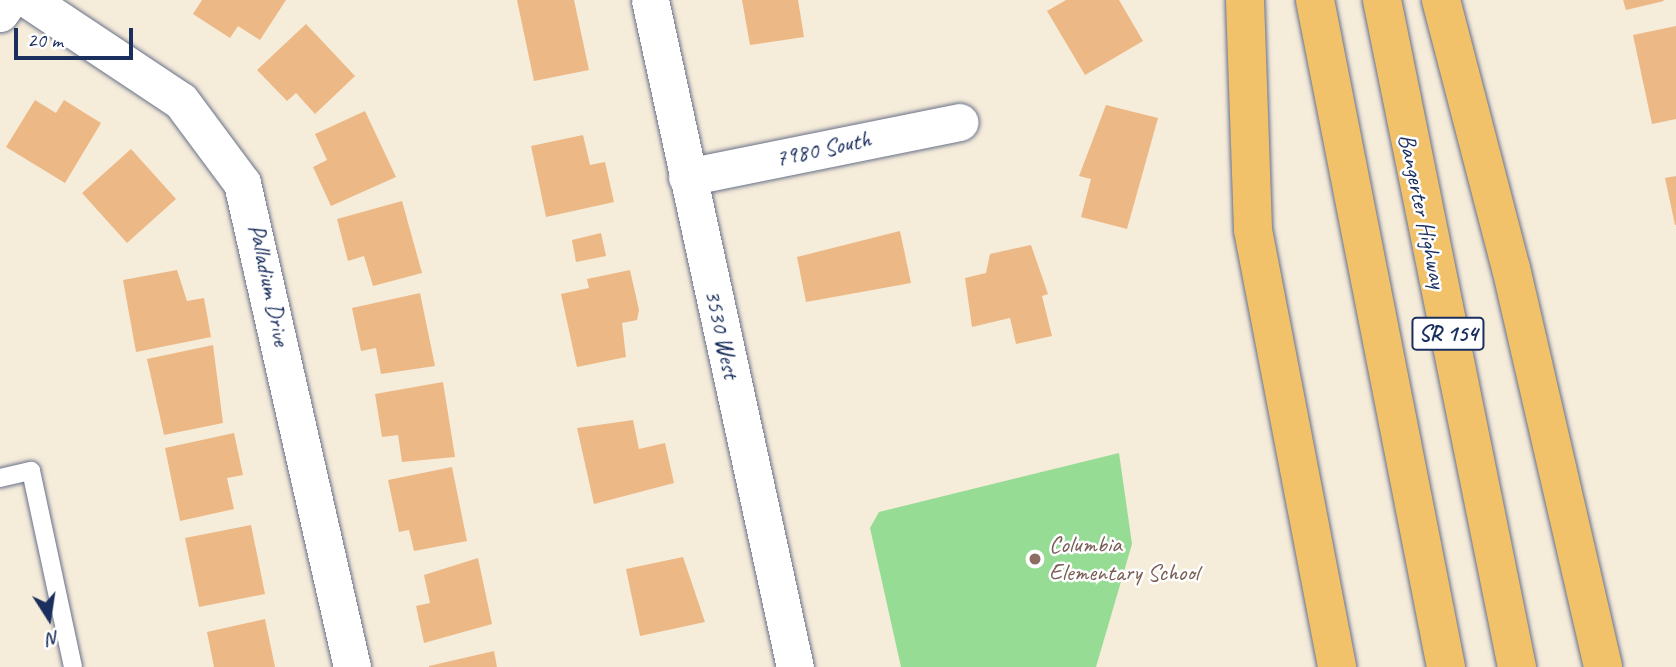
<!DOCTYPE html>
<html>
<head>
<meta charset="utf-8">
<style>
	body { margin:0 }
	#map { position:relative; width:1676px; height:667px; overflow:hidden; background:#f6ecda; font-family:Caveat,sans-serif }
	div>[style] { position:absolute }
	.green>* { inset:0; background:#96dc95 }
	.building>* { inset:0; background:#ecb986 }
	.roads { filter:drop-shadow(0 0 2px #687189) drop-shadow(0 0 2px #687189) }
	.lane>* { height:18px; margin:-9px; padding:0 9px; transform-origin:9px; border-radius:9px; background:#fff }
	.street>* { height:37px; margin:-18.5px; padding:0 18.5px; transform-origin:18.5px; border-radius:18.5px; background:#fff }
	.highway>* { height:38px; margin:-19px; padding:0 19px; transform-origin:19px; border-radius:19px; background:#f2c26a }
	.dots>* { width:19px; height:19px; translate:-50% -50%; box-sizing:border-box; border:4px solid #fff; border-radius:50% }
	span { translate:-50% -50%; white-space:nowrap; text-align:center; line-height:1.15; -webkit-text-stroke:5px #fff; paint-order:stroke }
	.shield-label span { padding:2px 5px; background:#fff; border:2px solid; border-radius:5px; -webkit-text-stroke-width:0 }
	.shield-label { font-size:23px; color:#1b2f5e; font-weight:700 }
	.street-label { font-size:24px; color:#1b2f5e }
	.education-label { font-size:24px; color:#785e54 }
	.left { translate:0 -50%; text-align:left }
	.north { position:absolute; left:14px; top:583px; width:70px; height:70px; -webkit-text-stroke:5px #fff; paint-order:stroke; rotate:168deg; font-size:19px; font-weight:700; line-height:28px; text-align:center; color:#1b2f5e }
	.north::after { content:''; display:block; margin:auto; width:24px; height:32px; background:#1b2f5e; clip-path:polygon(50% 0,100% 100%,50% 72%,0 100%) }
	.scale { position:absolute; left:14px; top:28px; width:119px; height:32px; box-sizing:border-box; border:4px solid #1b2f5e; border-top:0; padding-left:9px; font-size:21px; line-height:24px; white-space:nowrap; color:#1b2f5e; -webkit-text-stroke:5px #fff; paint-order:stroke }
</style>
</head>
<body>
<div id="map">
	<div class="green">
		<div style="clip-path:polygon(1119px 453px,1132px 544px,1096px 667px,901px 667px,870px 528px,879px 512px)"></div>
	</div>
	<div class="building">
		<div style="clip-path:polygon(202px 0,286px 0,260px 40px,238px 26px,230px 38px,193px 14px)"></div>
		<div style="clip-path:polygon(517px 0,574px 0,589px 70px,534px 81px)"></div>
		<div style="clip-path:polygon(742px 0,798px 0,804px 37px,750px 45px)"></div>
		<div style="clip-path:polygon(1066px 0,1119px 0,1143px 41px,1085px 75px,1047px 11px)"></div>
		<div style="clip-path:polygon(1623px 0,1663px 0,1664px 1px,1626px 10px)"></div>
		<div style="clip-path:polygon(306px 24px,355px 76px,315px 114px,296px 93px,287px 101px,257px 70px)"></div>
		<div style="clip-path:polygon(1676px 26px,1676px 119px,1652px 124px,1633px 35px)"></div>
		<div style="clip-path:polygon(35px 100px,56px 113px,64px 100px,101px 123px,65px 183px,6px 147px)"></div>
		<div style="clip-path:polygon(1106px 105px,1158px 118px,1127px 229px,1081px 217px,1091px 179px,1079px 176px)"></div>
		<div style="clip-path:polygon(365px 111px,396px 177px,331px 206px,313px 167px,327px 160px,315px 134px)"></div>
		<div style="clip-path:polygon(583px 135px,590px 165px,605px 162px,614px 202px,546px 217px,531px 146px)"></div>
		<div style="clip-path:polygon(131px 149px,176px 199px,127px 243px,82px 193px)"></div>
		<div style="clip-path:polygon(1676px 176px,1676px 225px,1675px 225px,1665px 178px)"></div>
		<div style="clip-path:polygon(402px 201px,422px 273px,373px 286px,364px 256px,348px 261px,337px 219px)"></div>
		<div style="clip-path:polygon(900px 231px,911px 283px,806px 302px,797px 257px)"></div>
		<div style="clip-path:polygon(601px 233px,606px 256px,576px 262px,572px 240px)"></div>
		<div style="clip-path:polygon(1031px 245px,1048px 294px,1042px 296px,1052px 336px,1016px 344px,1010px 318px,972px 327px,965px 278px,986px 273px,990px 254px)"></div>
		<div style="clip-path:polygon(177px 270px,187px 301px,204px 298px,211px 337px,136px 352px,123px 280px)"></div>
		<div style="clip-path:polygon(630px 270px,639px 310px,637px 320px,622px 323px,626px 357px,577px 367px,561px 294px,589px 288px,587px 279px)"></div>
		<div style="clip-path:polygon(420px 293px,435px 366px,381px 374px,376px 348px,361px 351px,352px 308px)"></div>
		<div style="clip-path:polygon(213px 345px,223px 423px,164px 435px,147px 359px)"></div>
		<div style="clip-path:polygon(443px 382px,455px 457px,402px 462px,398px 435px,382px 437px,375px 394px)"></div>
		<div style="clip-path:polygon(633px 420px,639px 449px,665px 443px,674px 483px,594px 504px,577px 428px)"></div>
		<div style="clip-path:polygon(234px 433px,243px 475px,227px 478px,234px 509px,180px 521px,165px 448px)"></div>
		<div style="clip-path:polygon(452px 467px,467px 541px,414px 551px,409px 530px,399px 532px,388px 480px)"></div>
		<div style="clip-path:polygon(251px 525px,265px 594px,199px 607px,185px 538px)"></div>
		<div style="clip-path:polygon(683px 557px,705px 622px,640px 636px,626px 569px)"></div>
		<div style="clip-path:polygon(478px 558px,492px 624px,424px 643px,416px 606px,430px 603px,424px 575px)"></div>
		<div style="clip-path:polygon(265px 619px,275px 667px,214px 667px,207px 632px)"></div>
		<div style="clip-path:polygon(494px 651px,497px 667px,429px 667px,429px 666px)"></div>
	</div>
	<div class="roads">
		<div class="lane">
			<div style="left:0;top:478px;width:32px;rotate:-13deg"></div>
			<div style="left:31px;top:471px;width:200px;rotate:77.9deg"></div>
		</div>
		<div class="street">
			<div style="left:29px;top:0;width:182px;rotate:33.6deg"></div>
			<div style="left:181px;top:101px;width:102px;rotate:53.4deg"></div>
			<div style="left:242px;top:183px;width:496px;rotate:77.2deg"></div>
			<div style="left:650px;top:0;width:683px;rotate:77.74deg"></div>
			<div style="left:0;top:13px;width:16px;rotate:-55deg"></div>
			<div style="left:687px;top:177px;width:278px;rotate:-11.4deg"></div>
		</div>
		<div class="highway">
			<div style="left:1245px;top:0;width:230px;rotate:88deg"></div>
			<div style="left:1253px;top:230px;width:445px;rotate:79.1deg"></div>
			<div style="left:1315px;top:0;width:680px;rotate:78.89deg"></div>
			<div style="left:1382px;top:0;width:681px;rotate:78.56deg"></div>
			<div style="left:1441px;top:0;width:277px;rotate:75.4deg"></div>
			<div style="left:1511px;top:268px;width:409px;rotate:77deg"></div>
		</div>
	</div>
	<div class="dots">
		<div style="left:1035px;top:559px;background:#8d6e63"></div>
	</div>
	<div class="shield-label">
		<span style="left:1448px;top:334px">SR 154</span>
	</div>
	<div class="street-label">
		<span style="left:823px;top:149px;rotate:-12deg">7980 South</span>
		<span style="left:1422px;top:211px;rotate:78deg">Bangerter Highway</span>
		<span style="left:269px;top:285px;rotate:78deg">Palladium Drive</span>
		<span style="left:722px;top:334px;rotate:78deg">3530 West</span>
	</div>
	<div class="education-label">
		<span class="left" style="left:1049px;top:559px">Columbia<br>Elementary School</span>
	</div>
	<div class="north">N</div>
	<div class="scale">20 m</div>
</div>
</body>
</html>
